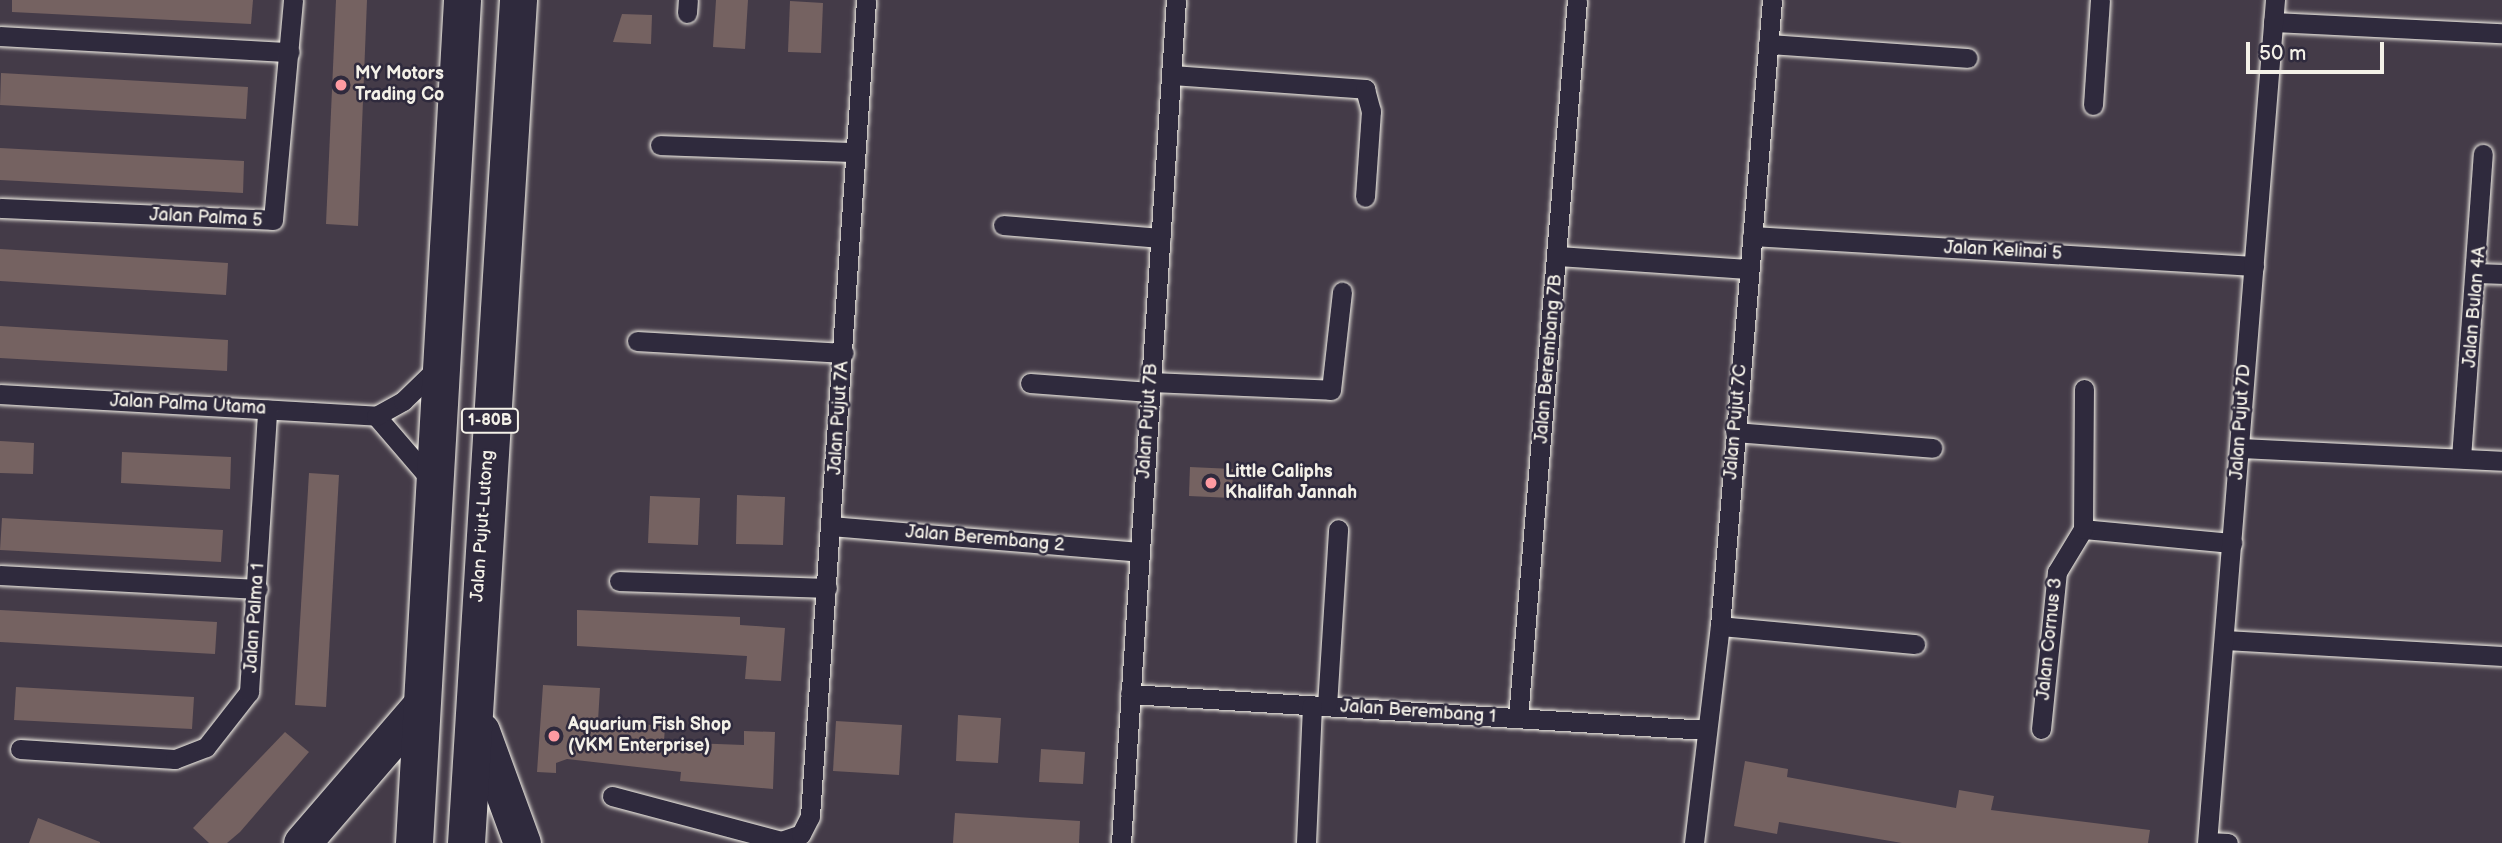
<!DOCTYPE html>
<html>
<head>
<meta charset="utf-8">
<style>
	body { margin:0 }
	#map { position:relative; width:2502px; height:843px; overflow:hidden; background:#443b48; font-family:"Balsamiq Sans",sans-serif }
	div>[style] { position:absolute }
	.building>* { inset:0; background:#756261 }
	.roads { filter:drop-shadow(0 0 2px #f4f1e8) drop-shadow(0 0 2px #f4f1e8) }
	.street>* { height:19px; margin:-9.5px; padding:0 9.5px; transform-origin:9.5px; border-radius:9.5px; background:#2f2a3d }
	.highway>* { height:37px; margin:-18.5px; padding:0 18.5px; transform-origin:18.5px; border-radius:18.5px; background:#2f2a3d }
	.dots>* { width:19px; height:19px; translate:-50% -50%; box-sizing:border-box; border:4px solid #2f2a3d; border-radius:50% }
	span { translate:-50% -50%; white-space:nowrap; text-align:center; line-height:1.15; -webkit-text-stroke:5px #2f2a3d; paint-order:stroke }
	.shield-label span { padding:2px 5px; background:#2f2a3d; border:2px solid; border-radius:5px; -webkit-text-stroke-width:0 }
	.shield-label { font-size:16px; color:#f4f1e8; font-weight:700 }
	.poi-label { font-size:18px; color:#f4f1e8; font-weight:700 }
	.left { translate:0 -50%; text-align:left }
	.street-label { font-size:18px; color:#f4f1e8 }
	.scale { position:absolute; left:2246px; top:42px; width:138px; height:32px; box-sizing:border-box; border:4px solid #f4f1e8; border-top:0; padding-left:9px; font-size:21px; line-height:24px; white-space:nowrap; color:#f4f1e8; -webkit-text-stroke:5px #2f2a3d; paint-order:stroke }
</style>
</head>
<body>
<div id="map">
	<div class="building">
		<div style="clip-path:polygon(12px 0,253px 0,251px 24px,12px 12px)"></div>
		<div style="clip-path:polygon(336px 0,367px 0,358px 226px,326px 224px)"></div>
		<div style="clip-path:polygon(716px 0,748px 0,745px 49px,713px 47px)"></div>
		<div style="clip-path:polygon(790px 1px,823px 3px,821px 53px,788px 52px)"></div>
		<div style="clip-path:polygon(622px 14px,652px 15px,651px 44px,613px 42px)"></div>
		<div style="clip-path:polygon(1px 73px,248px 87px,246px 119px,0 105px)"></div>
		<div style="clip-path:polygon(0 148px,244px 161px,243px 193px,0 180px)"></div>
		<div style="clip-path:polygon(0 249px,228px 263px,226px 295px,0 281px)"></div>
		<div style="clip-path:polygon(0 326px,228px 340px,227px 371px,0 358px)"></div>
		<div style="clip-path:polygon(0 441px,34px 443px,33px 474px,0 473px)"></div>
		<div style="clip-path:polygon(122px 452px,231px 457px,230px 489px,121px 483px)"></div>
		<div style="clip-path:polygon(1190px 467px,1233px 469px,1232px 498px,1189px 496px)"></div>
		<div style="clip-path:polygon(309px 473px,339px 475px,326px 707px,295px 705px)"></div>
		<div style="clip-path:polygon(737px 495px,785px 497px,783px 545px,736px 544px)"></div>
		<div style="clip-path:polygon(650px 496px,700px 498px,698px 545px,648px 543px)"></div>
		<div style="clip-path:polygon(2px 518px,223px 530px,221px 562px,0 550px)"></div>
		<div style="clip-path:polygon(0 610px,217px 622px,215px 654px,0 642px)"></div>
		<div style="clip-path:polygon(577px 610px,740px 617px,740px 625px,785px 628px,781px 681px,745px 679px,747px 656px,577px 646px)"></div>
		<div style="clip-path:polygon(543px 685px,600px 688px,598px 721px,665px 726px,664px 742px,744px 745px,744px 731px,775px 732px,773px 789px,680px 781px,681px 772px,567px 759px,556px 763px,556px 773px,537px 772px)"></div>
		<div style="clip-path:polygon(16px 687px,194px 697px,192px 729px,14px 720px)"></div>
		<div style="clip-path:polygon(958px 715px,1001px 718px,998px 763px,956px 761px)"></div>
		<div style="clip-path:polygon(836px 721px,902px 725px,899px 775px,833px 771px)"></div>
		<div style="clip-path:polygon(285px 732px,309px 752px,240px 832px,227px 843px,209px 843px,193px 828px)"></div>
		<div style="clip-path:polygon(1041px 749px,1085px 752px,1083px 784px,1039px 782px)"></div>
		<div style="clip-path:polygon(1745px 761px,1788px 769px,1787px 777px,1956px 808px,1959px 790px,1994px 796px,1991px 810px,2150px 830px,2148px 843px,1902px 843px,1779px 822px,1777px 834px,1734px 826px)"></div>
		<div style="clip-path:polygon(955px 813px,1080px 821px,1079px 843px,953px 843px)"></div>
		<div style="clip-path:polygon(38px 818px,100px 842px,100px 843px,29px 843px)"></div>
	</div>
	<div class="roads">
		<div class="street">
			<div style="left:687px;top:13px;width:13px;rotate:-86deg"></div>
			<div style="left:2273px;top:22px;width:229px;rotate:2.8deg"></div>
			<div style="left:0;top:36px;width:290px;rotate:3.2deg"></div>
			<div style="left:1768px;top:44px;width:200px;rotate:4deg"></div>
			<div style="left:1172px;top:75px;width:194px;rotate:4.1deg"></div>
			<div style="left:1365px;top:89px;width:23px;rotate:75deg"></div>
			<div style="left:1371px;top:111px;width:86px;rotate:94deg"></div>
			<div style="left:2093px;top:105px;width:105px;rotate:-86.2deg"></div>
			<div style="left:660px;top:145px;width:195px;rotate:2.1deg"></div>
			<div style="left:0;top:208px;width:273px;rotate:2.5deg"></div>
			<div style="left:273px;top:220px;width:221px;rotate:-84.8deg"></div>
			<div style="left:1003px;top:225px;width:158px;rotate:4.7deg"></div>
			<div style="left:1752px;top:236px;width:503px;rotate:3.42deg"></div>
			<div style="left:1558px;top:256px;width:190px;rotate:3.9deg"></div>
			<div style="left:2479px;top:273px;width:23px;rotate:2deg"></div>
			<div style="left:637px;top:341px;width:207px;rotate:3.3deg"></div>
			<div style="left:1151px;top:382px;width:180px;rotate:2.5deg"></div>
			<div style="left:1331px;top:390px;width:99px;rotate:-83.6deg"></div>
			<div style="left:1030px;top:383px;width:120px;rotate:4.3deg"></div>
			<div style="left:0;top:394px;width:377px;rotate:3.3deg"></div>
			<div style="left:376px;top:416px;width:86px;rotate:49.3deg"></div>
			<div style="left:376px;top:416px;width:31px;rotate:-29deg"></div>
			<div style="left:403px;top:401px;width:47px;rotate:-44.1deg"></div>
			<div style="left:1735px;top:432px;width:198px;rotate:4.6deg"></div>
			<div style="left:2240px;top:448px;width:262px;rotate:2.8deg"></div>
			<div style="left:2461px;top:458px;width:305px;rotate:-85.9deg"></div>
			<div style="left:831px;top:526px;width:309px;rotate:4.8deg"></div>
			<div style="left:2083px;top:529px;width:150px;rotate:5.4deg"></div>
			<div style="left:0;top:575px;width:258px;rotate:3.1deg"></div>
			<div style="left:619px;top:581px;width:208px;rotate:1.9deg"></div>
			<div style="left:1720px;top:626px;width:196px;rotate:5.3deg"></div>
			<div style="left:2226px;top:640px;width:276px;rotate:3.3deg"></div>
			<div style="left:1130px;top:694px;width:578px;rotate:3.57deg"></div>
			<div style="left:1327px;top:706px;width:177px;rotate:-86.4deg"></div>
			<div style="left:1518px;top:718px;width:720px;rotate:-85.3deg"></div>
			<div style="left:2041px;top:729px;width:158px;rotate:-84.2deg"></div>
			<div style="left:2057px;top:572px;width:50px;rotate:-58.8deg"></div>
			<div style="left:2083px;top:529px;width:140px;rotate:-89.6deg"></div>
			<div style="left:20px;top:749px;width:155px;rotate:3.7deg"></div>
			<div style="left:175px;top:759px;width:33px;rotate:-21deg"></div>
			<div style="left:206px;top:747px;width:70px;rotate:-52deg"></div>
			<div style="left:249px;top:692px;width:283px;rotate:-86.3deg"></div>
			<div style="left:612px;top:796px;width:175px;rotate:14.9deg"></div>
			<div style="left:781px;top:841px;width:21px;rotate:-19deg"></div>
			<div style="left:801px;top:834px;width:20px;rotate:-63deg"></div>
			<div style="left:810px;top:816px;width:818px;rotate:-86.07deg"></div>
			<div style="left:2208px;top:842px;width:20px;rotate:3deg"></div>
			<div style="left:1121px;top:843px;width:845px;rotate:-86.27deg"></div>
			<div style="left:1306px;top:843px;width:138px;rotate:-87.5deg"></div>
			<div style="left:1694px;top:843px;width:219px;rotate:-83.2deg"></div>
			<div style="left:1720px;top:626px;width:628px;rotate:-85.25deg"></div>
			<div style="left:2207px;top:843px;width:846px;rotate:-85.39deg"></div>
		</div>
		<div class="highway">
			<div style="left:481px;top:731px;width:119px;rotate:69.9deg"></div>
			<div style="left:302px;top:843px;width:182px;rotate:-49.2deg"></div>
			<div style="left:414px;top:843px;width:844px;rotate:-86.74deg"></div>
			<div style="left:466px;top:843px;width:845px;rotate:-86.47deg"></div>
		</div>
	</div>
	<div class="dots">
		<div style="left:341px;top:85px;background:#ff9aa2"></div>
		<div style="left:1211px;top:483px;background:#ff9aa2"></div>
		<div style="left:554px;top:736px;background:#ff9aa2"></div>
	</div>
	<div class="shield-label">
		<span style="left:490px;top:421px">1-80B</span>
	</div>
	<div class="poi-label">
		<span class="left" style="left:355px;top:85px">MY Motors<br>Trading Co</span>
		<span class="left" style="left:1225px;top:483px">Little Caliphs<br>Khalifah Jannah</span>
		<span class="left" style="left:568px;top:736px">Aquarium Fish Shop<br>(VKM Enterprise)</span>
	</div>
	<div class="street-label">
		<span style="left:206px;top:218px;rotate:3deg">Jalan Palma 5</span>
		<span style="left:2003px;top:251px;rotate:3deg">Jalan Kelinai 5</span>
		<span style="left:2475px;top:307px;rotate:-85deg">Jalan Bulan 4A</span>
		<span style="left:1549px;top:359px;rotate:-85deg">Jalan Berembang 7B</span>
		<span style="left:188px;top:405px;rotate:3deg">Jalan Palma Utama</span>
		<span style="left:839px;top:418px;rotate:-86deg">Jalan Pujut 7A</span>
		<span style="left:1148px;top:421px;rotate:-86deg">Jalan Pujut 7B</span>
		<span style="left:1736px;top:422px;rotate:-85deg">Jalan Pujut 7C</span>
		<span style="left:2241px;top:422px;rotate:-86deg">Jalan Pujut 7D</span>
		<span style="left:483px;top:526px;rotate:-86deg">Jalan Pujut-Lutong</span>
		<span style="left:985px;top:539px;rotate:5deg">Jalan Berembang 2</span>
		<span style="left:255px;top:618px;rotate:-86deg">Jalan Palma 1</span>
		<span style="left:2050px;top:639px;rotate:-84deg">Jalan Cornus 3</span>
		<span style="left:1418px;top:712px;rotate:4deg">Jalan Berembang 1</span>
	</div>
	<div class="scale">50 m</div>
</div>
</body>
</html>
